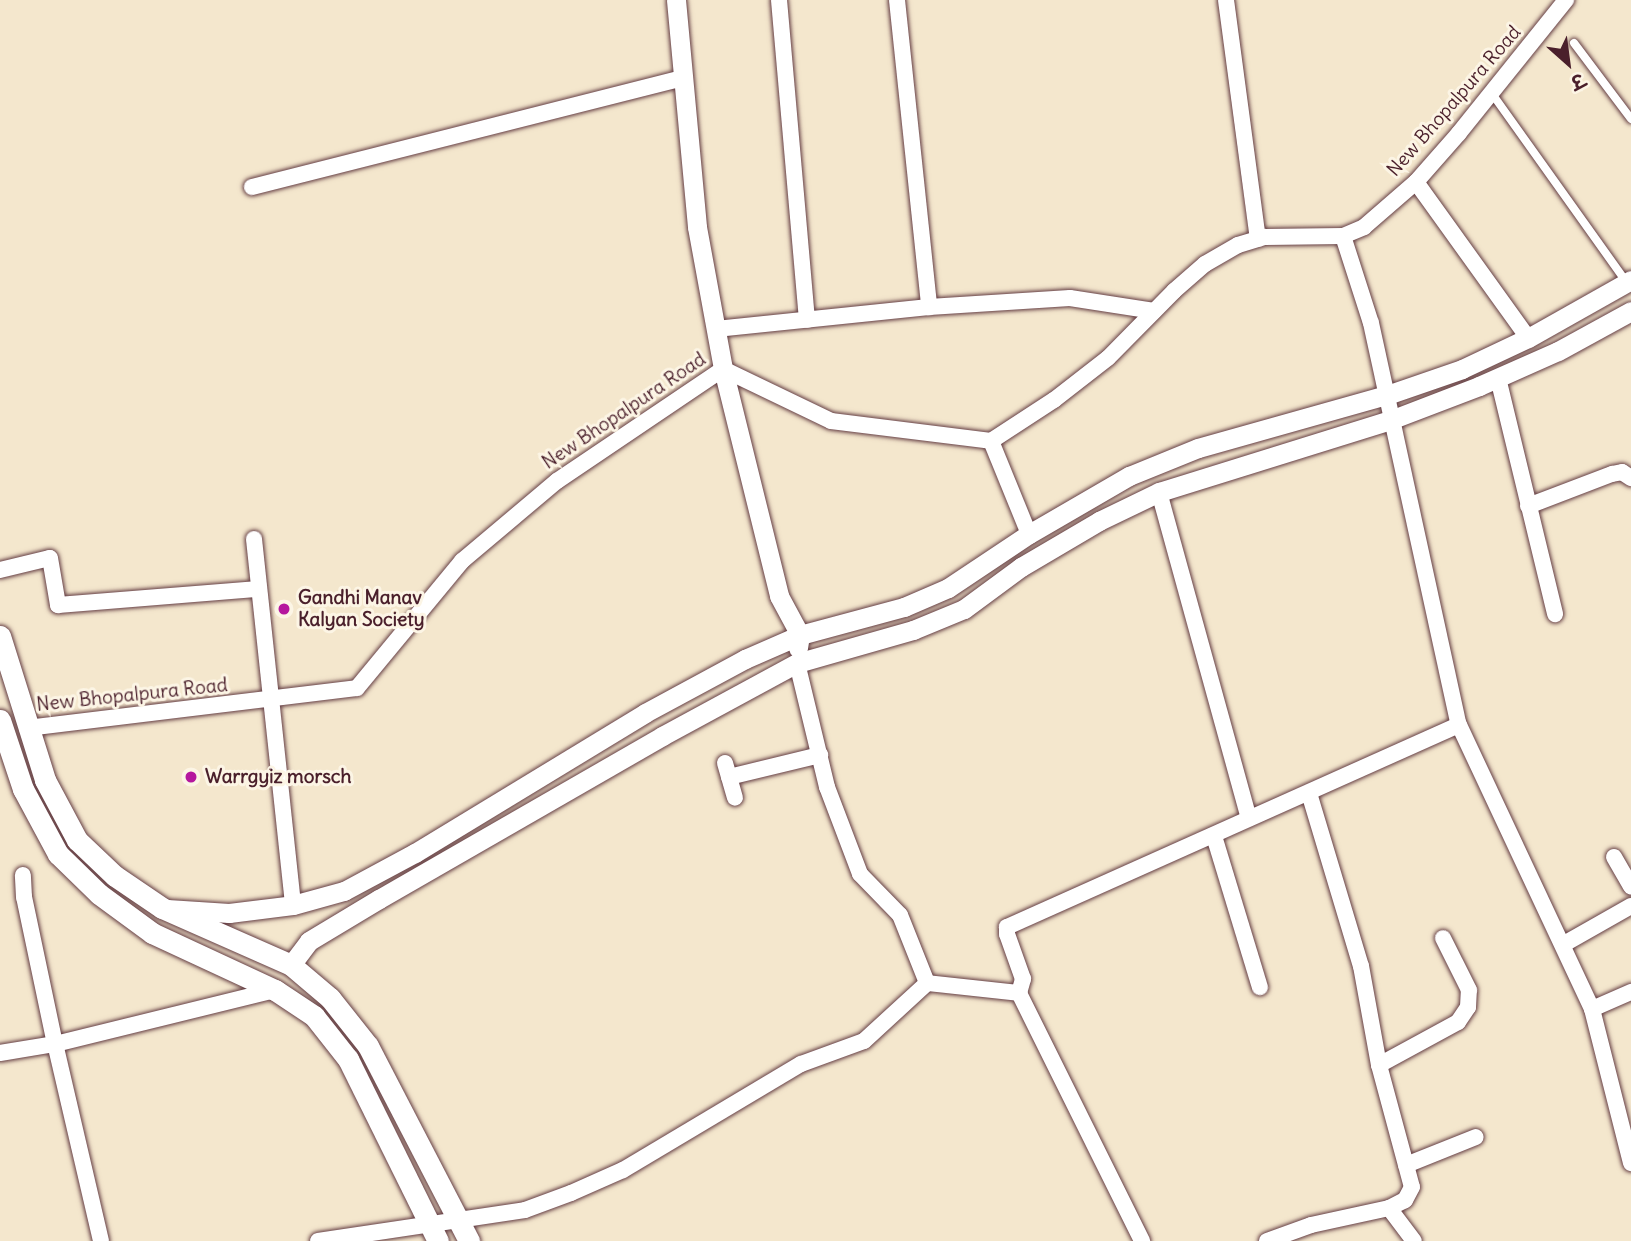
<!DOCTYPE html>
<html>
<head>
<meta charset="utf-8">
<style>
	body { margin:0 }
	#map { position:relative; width:1631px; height:1241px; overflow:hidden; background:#f4e7cd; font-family:Delius,"Playpen Sans Deva",sans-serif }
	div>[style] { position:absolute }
	.roads { filter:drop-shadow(0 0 2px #643d43) drop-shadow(0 0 2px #643d43) }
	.service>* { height:8px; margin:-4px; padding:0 4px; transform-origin:4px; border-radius:4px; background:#fff }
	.minor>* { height:16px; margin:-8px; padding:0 8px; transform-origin:8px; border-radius:8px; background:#fff }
	.tertiary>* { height:19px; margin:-9.5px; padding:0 9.5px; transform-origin:9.5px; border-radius:9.5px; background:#fff }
	.secondary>* { height:21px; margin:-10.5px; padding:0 10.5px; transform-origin:10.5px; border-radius:10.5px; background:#fff }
	.dots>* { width:19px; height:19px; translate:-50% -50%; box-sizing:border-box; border:4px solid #fcf5e5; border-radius:50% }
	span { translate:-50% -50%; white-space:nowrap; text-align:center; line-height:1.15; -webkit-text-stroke:6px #fcf5e5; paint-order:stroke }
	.street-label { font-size:19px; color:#4a1f2b }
	.poi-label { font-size:19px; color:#4a1f2b; font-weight:700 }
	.left { translate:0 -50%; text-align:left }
	.north { position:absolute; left:1533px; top:28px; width:70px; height:70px; -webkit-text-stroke:5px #fcf5e5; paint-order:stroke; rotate:152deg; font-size:19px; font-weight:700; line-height:28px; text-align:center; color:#4a1f2b }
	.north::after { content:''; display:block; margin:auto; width:24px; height:32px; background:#4a1f2b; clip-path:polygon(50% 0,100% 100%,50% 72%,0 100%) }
</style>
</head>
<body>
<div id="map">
	<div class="roads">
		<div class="service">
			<div style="left:1574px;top:43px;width:95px;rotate:53.1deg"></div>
			<div style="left:1493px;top:95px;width:231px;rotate:54.5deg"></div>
		</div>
		<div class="minor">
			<div style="left:779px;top:0;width:321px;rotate:85deg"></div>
			<div style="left:897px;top:0;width:309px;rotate:84deg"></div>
			<div style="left:1226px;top:0;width:241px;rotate:82.4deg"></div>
			<div style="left:1416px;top:182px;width:192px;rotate:54.3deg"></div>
			<div style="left:252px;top:187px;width:445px;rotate:-14.2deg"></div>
			<div style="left:1343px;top:236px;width:91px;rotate:72.2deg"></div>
			<div style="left:1371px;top:323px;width:412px;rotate:77.7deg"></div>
			<div style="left:1459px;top:725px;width:314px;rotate:64.9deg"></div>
			<div style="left:1592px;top:1009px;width:159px;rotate:75.8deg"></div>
			<div style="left:716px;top:329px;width:214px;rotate:-5.9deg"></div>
			<div style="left:929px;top:307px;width:141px;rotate:-3.7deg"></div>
			<div style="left:1070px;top:298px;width:85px;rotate:8.8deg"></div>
			<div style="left:1498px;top:378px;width:243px;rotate:76.4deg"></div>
			<div style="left:991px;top:441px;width:100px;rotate:67.8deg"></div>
			<div style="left:1159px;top:492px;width:338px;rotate:74.6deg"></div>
			<div style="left:1528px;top:506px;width:90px;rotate:-20.9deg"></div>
			<div style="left:1612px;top:474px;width:10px;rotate:-11deg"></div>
			<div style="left:1622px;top:472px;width:11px;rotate:34deg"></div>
			<div style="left:254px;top:539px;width:368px;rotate:83.9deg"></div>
			<div style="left:0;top:570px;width:51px;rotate:-13.5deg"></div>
			<div style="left:50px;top:558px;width:48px;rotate:80.3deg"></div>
			<div style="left:58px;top:605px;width:201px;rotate:-4.6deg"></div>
			<div style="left:797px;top:663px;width:128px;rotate:76.4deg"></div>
			<div style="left:827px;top:787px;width:93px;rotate:69.2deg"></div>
			<div style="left:860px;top:874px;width:57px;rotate:45.7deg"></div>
			<div style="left:900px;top:915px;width:73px;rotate:68.3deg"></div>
			<div style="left:927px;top:983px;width:93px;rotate:6.2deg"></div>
			<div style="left:1019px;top:993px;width:277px;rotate:63.6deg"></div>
			<div style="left:27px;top:728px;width:332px;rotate:-6.9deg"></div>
			<div style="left:357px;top:688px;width:165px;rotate:-50.4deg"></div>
			<div style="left:462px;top:561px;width:124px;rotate:-40.1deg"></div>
			<div style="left:557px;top:481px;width:200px;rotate:-34deg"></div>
			<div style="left:723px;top:369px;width:120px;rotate:25.7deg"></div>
			<div style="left:831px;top:421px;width:161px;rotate:7.1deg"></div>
			<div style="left:991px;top:441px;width:75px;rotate:-33.1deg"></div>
			<div style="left:1054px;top:400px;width:68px;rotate:-37.9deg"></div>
			<div style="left:1108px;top:358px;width:94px;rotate:-45.4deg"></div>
			<div style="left:1174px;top:291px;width:41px;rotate:-41.1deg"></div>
			<div style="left:1205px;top:264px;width:38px;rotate:-30deg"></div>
			<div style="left:1238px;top:245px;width:28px;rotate:-17deg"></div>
			<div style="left:1265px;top:237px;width:78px;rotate:-0.7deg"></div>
			<div style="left:1343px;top:236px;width:23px;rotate:-23deg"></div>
			<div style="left:1364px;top:227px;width:69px;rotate:-40.9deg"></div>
			<div style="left:1416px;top:182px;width:65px;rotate:-48.7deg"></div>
			<div style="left:1459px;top:133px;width:171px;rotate:-51.2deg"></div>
			<div style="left:725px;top:763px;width:36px;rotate:74deg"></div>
			<div style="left:729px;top:777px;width:94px;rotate:-13.6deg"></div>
			<div style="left:1309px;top:793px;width:181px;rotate:73.3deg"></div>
			<div style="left:1361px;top:966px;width:101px;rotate:79.7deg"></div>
			<div style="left:1379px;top:1065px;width:126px;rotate:74.9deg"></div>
			<div style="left:1412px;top:1187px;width:15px;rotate:118deg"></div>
			<div style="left:1405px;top:1200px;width:18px;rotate:153deg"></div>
			<div style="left:1214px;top:836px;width:158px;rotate:73.1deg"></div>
			<div style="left:1614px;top:857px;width:34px;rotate:60deg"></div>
			<div style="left:1564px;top:944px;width:77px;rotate:-29.6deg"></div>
			<div style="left:1019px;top:993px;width:15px;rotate:-74deg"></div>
			<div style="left:1023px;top:979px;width:48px;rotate:-109.6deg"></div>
			<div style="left:1007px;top:934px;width:7px;rotate:-90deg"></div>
			<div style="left:1007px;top:927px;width:495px;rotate:-24.1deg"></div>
			<div style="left:1592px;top:1009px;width:43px;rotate:-23.6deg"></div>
			<div style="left:0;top:1053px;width:56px;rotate:-9.3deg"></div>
			<div style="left:55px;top:1044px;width:150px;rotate:-101.9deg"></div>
			<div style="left:24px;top:897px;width:22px;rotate:-93deg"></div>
			<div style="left:1379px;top:1065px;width:90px;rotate:-28.6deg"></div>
			<div style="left:1458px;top:1022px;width:18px;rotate:-56deg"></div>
			<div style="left:1468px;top:1007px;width:17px;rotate:-87deg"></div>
			<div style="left:1469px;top:990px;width:58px;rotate:-116.6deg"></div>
			<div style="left:1406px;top:1165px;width:75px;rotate:-21.8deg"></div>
			<div style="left:101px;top:1241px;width:202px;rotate:-103.1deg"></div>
			<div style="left:55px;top:1044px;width:227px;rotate:-13.8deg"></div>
			<div style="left:318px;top:1241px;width:209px;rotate:-8.5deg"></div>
			<div style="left:525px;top:1210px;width:49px;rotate:-20.3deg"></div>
			<div style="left:571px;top:1193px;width:57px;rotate:-23.9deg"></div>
			<div style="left:623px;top:1170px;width:207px;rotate:-30.8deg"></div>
			<div style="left:801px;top:1064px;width:67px;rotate:-20.1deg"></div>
			<div style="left:864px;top:1041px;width:86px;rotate:-42.6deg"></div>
			<div style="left:1267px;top:1241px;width:47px;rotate:-20deg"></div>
			<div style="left:1311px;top:1225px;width:80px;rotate:-12.3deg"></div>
			<div style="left:1389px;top:1208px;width:41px;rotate:52.9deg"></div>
		</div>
		<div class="tertiary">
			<div style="left:676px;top:0;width:228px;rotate:84.7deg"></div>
			<div style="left:697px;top:227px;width:144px;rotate:79.6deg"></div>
			<div style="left:723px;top:369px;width:234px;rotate:76.1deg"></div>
			<div style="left:779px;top:596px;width:44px;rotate:61.7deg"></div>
			<div style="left:800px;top:635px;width:13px;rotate:99deg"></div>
			<div style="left:167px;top:909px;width:62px;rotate:3.7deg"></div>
			<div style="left:229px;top:913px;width:64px;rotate:-7.1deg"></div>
			<div style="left:293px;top:905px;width:53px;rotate:-15.4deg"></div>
			<div style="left:344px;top:891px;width:81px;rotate:-28.2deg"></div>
			<div style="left:415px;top:853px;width:269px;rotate:-31.3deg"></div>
			<div style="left:645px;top:713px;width:114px;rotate:-28.4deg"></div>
			<div style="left:745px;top:659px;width:60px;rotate:-23.6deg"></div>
			<div style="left:800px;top:635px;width:108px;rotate:-15.1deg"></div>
			<div style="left:904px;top:607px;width:48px;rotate:-23.4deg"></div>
			<div style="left:948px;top:588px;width:97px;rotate:-33.7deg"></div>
			<div style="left:1029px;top:534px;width:116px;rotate:-30.1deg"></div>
			<div style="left:1129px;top:476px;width:74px;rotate:-22.1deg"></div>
			<div style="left:1198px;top:448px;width:196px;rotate:-15.7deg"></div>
			<div style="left:1387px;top:395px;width:79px;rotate:-19.1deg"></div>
			<div style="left:1462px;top:369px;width:73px;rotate:-25.2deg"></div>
			<div style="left:1528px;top:338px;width:118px;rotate:-29.4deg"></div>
			<div style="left:291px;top:965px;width:30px;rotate:-53deg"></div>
			<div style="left:309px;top:941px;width:82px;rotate:-31deg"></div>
			<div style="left:379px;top:899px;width:327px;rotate:-29.9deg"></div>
			<div style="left:662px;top:736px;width:153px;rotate:-28.4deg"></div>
			<div style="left:797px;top:663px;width:121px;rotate:-15.9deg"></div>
			<div style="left:913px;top:630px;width:55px;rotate:-22.4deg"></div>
			<div style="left:964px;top:609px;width:71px;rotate:-36.4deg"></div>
			<div style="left:1021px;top:567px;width:91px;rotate:-30.5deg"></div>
			<div style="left:1099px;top:521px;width:67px;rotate:-25.8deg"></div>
			<div style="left:1159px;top:492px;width:245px;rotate:-17.3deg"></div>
			<div style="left:1393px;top:419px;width:92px;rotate:-21deg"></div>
			<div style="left:1479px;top:386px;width:86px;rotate:-23.9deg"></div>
			<div style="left:1558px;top:351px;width:83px;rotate:-28.7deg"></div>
		</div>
		<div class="secondary">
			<div style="left:0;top:636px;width:151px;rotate:72.6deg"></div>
			<div style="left:45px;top:780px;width:68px;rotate:61.9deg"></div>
			<div style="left:77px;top:840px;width:52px;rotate:43.5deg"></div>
			<div style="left:115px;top:876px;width:57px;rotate:34.2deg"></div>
			<div style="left:162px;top:908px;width:141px;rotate:23.8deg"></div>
			<div style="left:291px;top:965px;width:51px;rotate:40.2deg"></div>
			<div style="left:330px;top:998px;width:61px;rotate:51.6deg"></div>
			<div style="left:368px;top:1046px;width:220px;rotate:62.6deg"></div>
			<div style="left:0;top:720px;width:73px;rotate:71.6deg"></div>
			<div style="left:23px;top:789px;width:74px;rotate:61.7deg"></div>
			<div style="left:58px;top:854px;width:57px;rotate:44.3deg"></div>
			<div style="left:99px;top:894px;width:66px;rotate:36.3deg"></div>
			<div style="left:152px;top:933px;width:136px;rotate:24.9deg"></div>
			<div style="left:275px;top:990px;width:47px;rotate:33.7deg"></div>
			<div style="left:314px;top:1016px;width:55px;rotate:51.7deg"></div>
			<div style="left:348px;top:1059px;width:203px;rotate:63.7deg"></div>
		</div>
	</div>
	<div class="dots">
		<div style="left:284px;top:609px;background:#b5179e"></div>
		<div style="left:191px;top:777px;background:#b5179e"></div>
	</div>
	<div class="street-label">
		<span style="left:1454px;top:101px;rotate:-49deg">New Bhopalpura Road</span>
		<span style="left:624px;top:411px;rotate:-34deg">New Bhopalpura Road</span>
		<span style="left:132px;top:695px;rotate:-6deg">New Bhopalpura Road</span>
	</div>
	<div class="poi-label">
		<span class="left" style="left:298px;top:609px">Gandhi Manav<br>Kalyan Society</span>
		<span class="left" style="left:205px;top:777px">Warrgyiz morsch</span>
	</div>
	<div class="north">उ</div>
</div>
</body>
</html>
